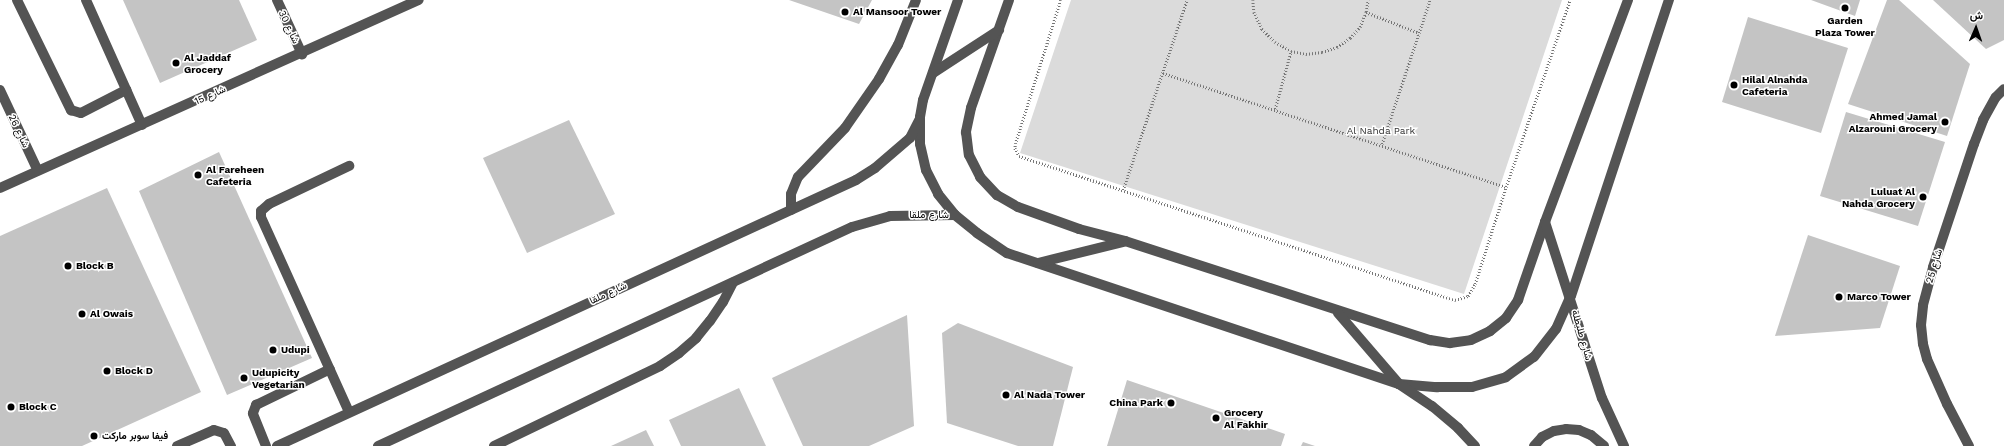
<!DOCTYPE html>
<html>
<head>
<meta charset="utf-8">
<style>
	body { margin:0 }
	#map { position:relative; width:2004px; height:446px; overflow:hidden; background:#fff; font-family:"Work Sans",Vazirmatn,sans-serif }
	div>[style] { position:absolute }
	.green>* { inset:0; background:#dbdbdb }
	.building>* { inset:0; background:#c4c4c4 }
	.path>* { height:2.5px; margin-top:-1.25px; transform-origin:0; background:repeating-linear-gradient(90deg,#767676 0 1px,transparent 0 3px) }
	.minor>* { height:10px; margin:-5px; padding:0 5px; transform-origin:5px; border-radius:5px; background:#545454 }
	.dots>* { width:11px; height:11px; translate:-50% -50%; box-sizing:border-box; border:2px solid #fff; border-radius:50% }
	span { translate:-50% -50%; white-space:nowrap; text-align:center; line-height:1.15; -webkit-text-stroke:3px #fff; paint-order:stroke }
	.poi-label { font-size:10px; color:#000; font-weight:700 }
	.left { translate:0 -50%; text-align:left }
	.right { translate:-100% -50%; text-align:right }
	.street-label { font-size:10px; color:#000 }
	.park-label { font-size:10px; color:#323232 }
	.north { position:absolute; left:1956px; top:8px; width:40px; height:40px; -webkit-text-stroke:3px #fff; paint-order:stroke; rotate:2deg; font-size:11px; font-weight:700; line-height:16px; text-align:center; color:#000 }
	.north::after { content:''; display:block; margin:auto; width:14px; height:18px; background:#000; clip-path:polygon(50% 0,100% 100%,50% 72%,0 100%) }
</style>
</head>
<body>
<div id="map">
	<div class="green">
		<div style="clip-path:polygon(1071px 0,1562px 0,1464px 294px,1020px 153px)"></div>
	</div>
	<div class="building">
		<div style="clip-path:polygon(123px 0,239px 0,257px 40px,160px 83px)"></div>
		<div style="clip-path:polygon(789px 0,872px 0,859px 24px)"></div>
		<div style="clip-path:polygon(1811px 0,1860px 0,1855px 16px)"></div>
		<div style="clip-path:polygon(1887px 0,1899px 0,1970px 64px,1947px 136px,1848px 104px)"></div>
		<div style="clip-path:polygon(1933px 0,2004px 0,2004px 40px,1986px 49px)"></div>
		<div style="clip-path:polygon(1748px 17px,1848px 48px,1821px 133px,1722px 102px)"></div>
		<div style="clip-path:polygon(1846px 112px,1945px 142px,1918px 226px,1820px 196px)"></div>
		<div style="clip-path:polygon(569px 120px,615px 214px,527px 253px,483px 158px)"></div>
		<div style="clip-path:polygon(219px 152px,312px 358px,227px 395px,139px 191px)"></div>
		<div style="clip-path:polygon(107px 188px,201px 392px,82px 446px,0 446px,0 236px)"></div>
		<div style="clip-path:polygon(1808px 235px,1900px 266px,1880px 328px,1775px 336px)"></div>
		<div style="clip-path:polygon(907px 315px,914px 426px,869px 446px,803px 446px,772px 378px)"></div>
		<div style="clip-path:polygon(958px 323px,1073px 367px,1053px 446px,1018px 446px,947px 423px,942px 333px)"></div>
		<div style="clip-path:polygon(1127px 380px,1285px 434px,1281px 446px,1107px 446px)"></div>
		<div style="clip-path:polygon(739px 388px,766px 446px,681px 446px,669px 420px)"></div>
		<div style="clip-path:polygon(646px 430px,654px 446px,611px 446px)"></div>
		<div style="clip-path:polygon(1303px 442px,1315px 446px,1301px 446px)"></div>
	</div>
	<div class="path">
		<div style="left:1061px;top:0;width:150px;rotate:107.5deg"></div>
		<div style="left:1016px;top:143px;width:5px;rotate:101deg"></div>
		<div style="left:1015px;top:148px;width:9px;rotate:63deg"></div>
		<div style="left:1019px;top:156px;width:459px;rotate:18.3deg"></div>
		<div style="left:1455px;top:300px;width:14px;rotate:-17deg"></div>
		<div style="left:1468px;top:296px;width:14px;rotate:-60deg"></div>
		<div style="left:1475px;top:284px;width:102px;rotate:-72.3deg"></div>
		<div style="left:1506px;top:187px;width:198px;rotate:-71.1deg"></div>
		<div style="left:1253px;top:0;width:12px;rotate:85deg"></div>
		<div style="left:1254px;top:12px;width:19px;rotate:65deg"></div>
		<div style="left:1262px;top:29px;width:18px;rotate:45deg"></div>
		<div style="left:1275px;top:42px;width:18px;rotate:29deg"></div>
		<div style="left:1291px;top:51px;width:15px;rotate:11deg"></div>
		<div style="left:1306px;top:54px;width:16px;rotate:-7deg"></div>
		<div style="left:1322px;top:52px;width:16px;rotate:-18deg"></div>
		<div style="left:1337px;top:47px;width:16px;rotate:-35deg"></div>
		<div style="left:1350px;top:38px;width:15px;rotate:-48deg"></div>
		<div style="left:1360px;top:27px;width:16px;rotate:-68deg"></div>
		<div style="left:1366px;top:12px;width:12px;rotate:-81deg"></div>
		<div style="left:1366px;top:12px;width:57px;rotate:21.6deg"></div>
		<div style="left:1163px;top:73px;width:361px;rotate:18.4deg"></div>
		<div style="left:1275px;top:109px;width:60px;rotate:-74.6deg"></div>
		<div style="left:1382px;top:144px;width:152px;rotate:-71.6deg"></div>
		<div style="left:1123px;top:190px;width:200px;rotate:-71.4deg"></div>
	</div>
	<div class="minor">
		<div style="left:17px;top:0;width:123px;rotate:63.9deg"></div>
		<div style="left:71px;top:110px;width:10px;rotate:17deg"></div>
		<div style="left:81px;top:113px;width:51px;rotate:-27.1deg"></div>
		<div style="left:86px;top:0;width:137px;rotate:65.9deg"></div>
		<div style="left:277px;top:0;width:60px;rotate:65.2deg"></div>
		<div style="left:958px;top:0;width:106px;rotate:109.3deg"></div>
		<div style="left:923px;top:100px;width:17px;rotate:100deg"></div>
		<div style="left:920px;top:117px;width:27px;rotate:90deg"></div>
		<div style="left:920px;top:144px;width:27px;rotate:77deg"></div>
		<div style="left:926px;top:170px;width:27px;rotate:63deg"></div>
		<div style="left:938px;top:194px;width:27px;rotate:51deg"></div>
		<div style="left:955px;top:215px;width:28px;rotate:39deg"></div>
		<div style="left:977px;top:233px;width:36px;rotate:34deg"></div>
		<div style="left:1007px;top:253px;width:413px;rotate:18.5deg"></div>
		<div style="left:1399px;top:384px;width:38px;rotate:5deg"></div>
		<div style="left:1437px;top:387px;width:35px"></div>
		<div style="left:1472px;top:387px;width:35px;rotate:-16deg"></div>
		<div style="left:1506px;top:377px;width:34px;rotate:-36deg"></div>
		<div style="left:1534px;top:357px;width:36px;rotate:-52deg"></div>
		<div style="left:1556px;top:329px;width:36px;rotate:-66deg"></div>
		<div style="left:1571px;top:296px;width:312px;rotate:-71.7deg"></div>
		<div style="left:1009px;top:0;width:114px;rotate:109.4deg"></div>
		<div style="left:971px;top:108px;width:25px;rotate:102deg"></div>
		<div style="left:966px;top:132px;width:23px;rotate:83deg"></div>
		<div style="left:969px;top:155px;width:25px;rotate:63deg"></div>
		<div style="left:980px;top:177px;width:25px;rotate:47deg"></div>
		<div style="left:997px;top:195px;width:24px;rotate:30deg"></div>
		<div style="left:1018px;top:207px;width:65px;rotate:19.8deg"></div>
		<div style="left:1079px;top:229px;width:48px;rotate:14.6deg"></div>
		<div style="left:1125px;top:241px;width:321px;rotate:18deg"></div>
		<div style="left:1430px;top:340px;width:20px;rotate:9deg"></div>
		<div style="left:1450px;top:343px;width:21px;rotate:-8deg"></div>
		<div style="left:1471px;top:340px;width:21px;rotate:-25deg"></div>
		<div style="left:1490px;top:331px;width:21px;rotate:-39deg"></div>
		<div style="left:1506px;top:318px;width:22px;rotate:-56deg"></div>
		<div style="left:1518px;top:300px;width:83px;rotate:-70.9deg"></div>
		<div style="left:1545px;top:222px;width:237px;rotate:-69.5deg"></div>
		<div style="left:933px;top:73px;width:79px;rotate:-33.1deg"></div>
		<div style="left:0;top:90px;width:89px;rotate:64.9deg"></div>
		<div style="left:0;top:188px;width:459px;rotate:-24.2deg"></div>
		<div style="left:791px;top:210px;width:16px;rotate:-90deg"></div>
		<div style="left:791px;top:194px;width:18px;rotate:-68deg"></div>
		<div style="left:798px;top:177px;width:68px;rotate:-46.2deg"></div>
		<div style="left:845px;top:128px;width:60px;rotate:-55.2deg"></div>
		<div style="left:879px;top:79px;width:39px;rotate:-61deg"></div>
		<div style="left:898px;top:45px;width:48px;rotate:-68.2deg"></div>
		<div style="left:1545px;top:222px;width:185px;rotate:72.1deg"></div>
		<div style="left:1602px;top:398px;width:53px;rotate:65.4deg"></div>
		<div style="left:1038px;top:263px;width:88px;rotate:-13.9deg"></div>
		<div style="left:1338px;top:313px;width:94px;rotate:49.3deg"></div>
		<div style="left:1399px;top:384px;width:40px;rotate:34deg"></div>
		<div style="left:1432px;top:406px;width:34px;rotate:40deg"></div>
		<div style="left:1458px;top:428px;width:25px;rotate:47deg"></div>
		<div style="left:349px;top:412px;width:214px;rotate:-114.3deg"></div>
		<div style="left:261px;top:217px;width:6px;rotate:-90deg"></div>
		<div style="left:261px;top:211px;width:11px;rotate:-41deg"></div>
		<div style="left:269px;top:204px;width:89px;rotate:-25.4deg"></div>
		<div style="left:177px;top:446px;width:40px;rotate:-23.4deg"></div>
		<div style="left:214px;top:430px;width:10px;rotate:17deg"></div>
		<div style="left:224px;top:433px;width:15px;rotate:62deg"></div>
		<div style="left:266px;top:446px;width:35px;rotate:-112deg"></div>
		<div style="left:253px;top:413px;width:9px;rotate:-69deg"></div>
		<div style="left:256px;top:405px;width:82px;rotate:-25.9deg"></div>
		<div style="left:277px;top:446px;width:637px;rotate:-24.67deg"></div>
		<div style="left:856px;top:180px;width:22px;rotate:-32deg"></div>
		<div style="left:875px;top:168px;width:46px;rotate:-40.6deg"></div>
		<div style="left:910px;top:138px;width:20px;rotate:-63deg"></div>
		<div style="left:378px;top:446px;width:522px;rotate:-24.8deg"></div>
		<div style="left:852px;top:227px;width:40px;rotate:-16deg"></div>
		<div style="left:890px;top:216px;width:65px;rotate:-0.9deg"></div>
		<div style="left:494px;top:446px;width:184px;rotate:-25.7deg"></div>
		<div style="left:660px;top:366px;width:23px;rotate:-34deg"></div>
		<div style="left:679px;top:353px;width:23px;rotate:-41deg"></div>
		<div style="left:696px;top:338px;width:22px;rotate:-51deg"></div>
		<div style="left:710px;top:321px;width:23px;rotate:-56deg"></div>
		<div style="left:723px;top:302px;width:22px;rotate:-63deg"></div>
		<div style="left:1534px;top:446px;width:12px;rotate:-48deg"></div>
		<div style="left:1542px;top:437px;width:13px;rotate:-27deg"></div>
		<div style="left:1554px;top:431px;width:12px;rotate:-9deg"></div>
		<div style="left:1566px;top:429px;width:13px;rotate:4deg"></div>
		<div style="left:1579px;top:430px;width:13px;rotate:23deg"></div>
		<div style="left:1591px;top:435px;width:17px;rotate:40deg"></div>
		<div style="left:1969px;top:446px;width:47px;rotate:-117.6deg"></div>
		<div style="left:1947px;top:404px;width:49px;rotate:-114deg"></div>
		<div style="left:1927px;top:359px;width:16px;rotate:-105deg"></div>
		<div style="left:1923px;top:344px;width:19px;rotate:-96deg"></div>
		<div style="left:1921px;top:325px;width:20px;rotate:-84deg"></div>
		<div style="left:1923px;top:305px;width:39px;rotate:-75deg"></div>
		<div style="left:1933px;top:267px;width:130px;rotate:-71.6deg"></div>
		<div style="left:1974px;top:144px;width:26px;rotate:-69deg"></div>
		<div style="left:1983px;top:120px;width:26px;rotate:-61deg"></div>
		<div style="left:1996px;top:97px;width:11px;rotate:-45deg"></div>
	</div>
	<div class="dots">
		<div style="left:1845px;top:8px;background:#000"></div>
		<div style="left:845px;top:12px;background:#000"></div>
		<div style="left:176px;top:63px;background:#000"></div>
		<div style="left:1734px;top:85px;background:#000"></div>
		<div style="left:1945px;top:122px;background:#000"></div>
		<div style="left:198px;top:175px;background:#000"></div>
		<div style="left:1923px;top:197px;background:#000"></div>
		<div style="left:68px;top:266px;background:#000"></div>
		<div style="left:1839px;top:297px;background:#000"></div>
		<div style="left:82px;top:314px;background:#000"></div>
		<div style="left:273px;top:350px;background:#000"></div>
		<div style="left:107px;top:371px;background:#000"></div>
		<div style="left:244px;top:378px;background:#000"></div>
		<div style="left:1006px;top:395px;background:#000"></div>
		<div style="left:1171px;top:403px;background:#000"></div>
		<div style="left:11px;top:407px;background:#000"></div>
		<div style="left:1216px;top:418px;background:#000"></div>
		<div style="left:94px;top:436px;background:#000"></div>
	</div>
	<div class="poi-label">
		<span class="left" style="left:853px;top:12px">Al Mansoor Tower</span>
		<span style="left:1845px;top:26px">Garden<br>Plaza Tower</span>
		<span class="left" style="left:184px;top:63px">Al Jaddaf<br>Grocery</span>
		<span class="left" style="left:1742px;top:85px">Hilal Alnahda<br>Cafeteria</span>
		<span class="right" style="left:1937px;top:122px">Ahmed Jamal<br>Alzarouni Grocery</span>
		<span class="left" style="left:206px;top:175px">Al Fareheen<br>Cafeteria</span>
		<span class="right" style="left:1915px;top:197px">Luluat Al<br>Nahda Grocery</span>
		<span class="left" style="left:76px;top:266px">Block B</span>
		<span class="left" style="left:1847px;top:297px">Marco Tower</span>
		<span class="left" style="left:90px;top:314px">Al Owais</span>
		<span class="left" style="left:281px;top:350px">Udupi</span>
		<span class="left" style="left:115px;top:371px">Block D</span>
		<span class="left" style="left:252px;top:378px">Udupicity<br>Vegetarian</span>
		<span class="left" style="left:1014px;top:395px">Al Nada Tower</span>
		<span class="right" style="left:1163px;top:403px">China Park</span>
		<span class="left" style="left:19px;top:407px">Block C</span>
		<span class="left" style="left:1224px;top:418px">Grocery<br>Al Fakhir</span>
		<span class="left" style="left:102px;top:436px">فيفا سوبر ماركت</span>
	</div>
	<div class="street-label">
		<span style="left:289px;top:27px;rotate:65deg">شارع 30</span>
		<span style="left:210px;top:95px;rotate:-24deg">شارع 15</span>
		<span style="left:19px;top:131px;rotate:65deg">شارع 26</span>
		<span style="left:929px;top:215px">شارع ملقا</span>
		<span style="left:1934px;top:266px;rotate:-73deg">شارع 25</span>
		<span style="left:608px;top:293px;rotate:-25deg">شارع ملقا</span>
		<span style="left:1582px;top:335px;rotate:74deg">شارع طليطلة</span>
	</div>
	<div class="park-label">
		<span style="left:1381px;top:131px">Al Nahda Park</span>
	</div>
	<div class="north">ش</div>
</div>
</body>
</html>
